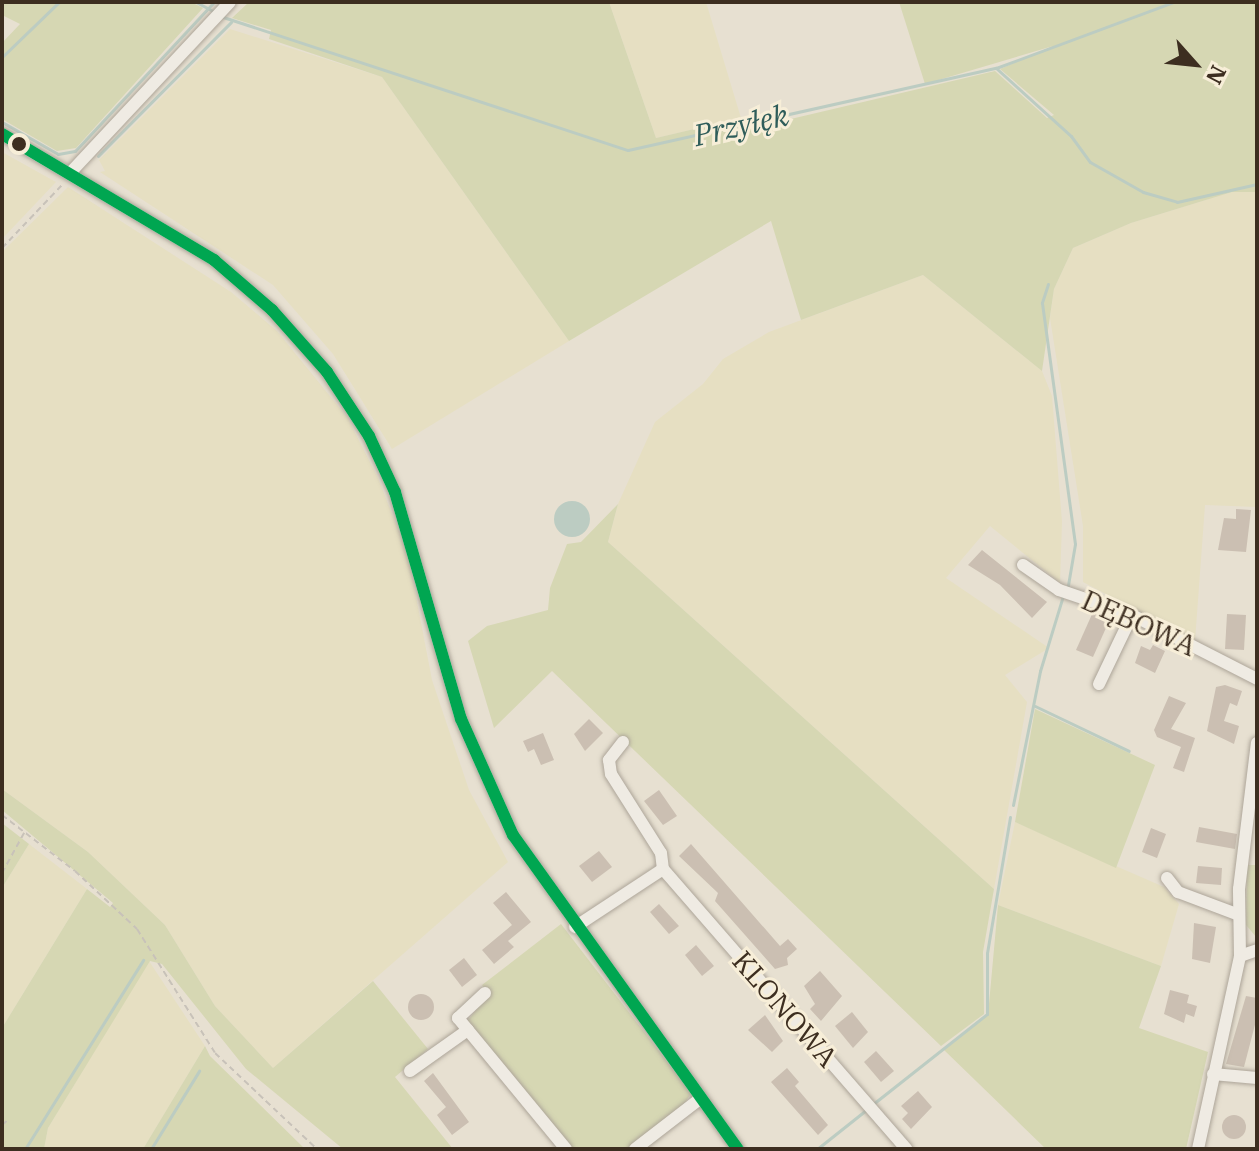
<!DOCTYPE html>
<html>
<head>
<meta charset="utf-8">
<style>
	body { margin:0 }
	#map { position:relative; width:1259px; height:1151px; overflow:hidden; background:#e7e0d1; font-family:"IBM Plex Serif",serif }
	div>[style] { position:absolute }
	.farmland>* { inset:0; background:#e6dfc2 }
	.green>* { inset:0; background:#d6d7b3 }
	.water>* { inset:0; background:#bcccc2 }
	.round { border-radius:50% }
	.stream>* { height:3px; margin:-1.5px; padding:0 1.5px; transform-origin:1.5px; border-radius:1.5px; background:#bcccc2 }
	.building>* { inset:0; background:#cbbfb2 }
	.path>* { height:2px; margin-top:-1px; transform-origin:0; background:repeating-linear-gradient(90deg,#c8c2b9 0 6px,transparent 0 10px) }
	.roads { filter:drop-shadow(0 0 2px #ada599) drop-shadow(0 0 2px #ada599) }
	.minor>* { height:12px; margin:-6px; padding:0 6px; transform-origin:6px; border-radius:6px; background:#efebe3 }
	.bus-1>* { height:12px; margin:-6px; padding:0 6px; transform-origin:6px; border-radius:6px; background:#00a651 }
	.dots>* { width:22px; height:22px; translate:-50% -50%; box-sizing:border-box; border:4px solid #f7eed8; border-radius:50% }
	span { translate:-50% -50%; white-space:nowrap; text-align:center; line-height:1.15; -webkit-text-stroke:6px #f7eed8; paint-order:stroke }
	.street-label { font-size:28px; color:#3d2e20 }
	.water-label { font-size:30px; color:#2f5d5a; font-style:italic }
	.frame { position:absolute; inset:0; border:4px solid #3d2e20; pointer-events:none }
	.north { position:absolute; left:1155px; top:24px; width:80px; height:80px; -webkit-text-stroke:6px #f7eed8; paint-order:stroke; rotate:117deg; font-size:22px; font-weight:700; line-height:32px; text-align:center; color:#3d2e20 }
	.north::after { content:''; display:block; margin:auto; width:28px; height:36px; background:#3d2e20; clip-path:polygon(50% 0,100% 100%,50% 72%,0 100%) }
</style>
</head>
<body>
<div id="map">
	<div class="farmland">
		<div style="clip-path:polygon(609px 2px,706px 2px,741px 118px,656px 138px)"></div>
		<div style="clip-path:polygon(230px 29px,382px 77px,569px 341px,392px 449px,333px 354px,273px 285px,100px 172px,105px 171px,99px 160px)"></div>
		<div style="clip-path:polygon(2px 152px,56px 182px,2px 239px)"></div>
		<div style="clip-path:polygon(68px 187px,231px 292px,277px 331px,347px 417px,378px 478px,408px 555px,432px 680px,469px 790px,508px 862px,273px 1068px,215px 1006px,165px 925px,88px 852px,2px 789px,2px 252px)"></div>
		<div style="clip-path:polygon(1232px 192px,1257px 192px,1257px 507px,1205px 505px,1195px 641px,1083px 582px,1083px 526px,1050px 318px,1054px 289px,1073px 248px,1131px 223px)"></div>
		<div style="clip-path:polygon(923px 275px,1042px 371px,1052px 396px,1062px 522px,1060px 583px,990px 526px,946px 578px,1049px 648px,1005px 675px,1027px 702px,994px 889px,608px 542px,618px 504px,655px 422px,703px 384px,723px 359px,769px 332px)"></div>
		<div style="clip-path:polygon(1015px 822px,1164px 887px,1179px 904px,1161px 966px,998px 905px)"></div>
		<div style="clip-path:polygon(29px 844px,87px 889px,2px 1028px,2px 888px)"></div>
		<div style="clip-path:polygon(149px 961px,205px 1046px,143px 1149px,44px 1149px,48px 1128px)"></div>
	</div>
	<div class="green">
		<div style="clip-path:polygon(2px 2px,191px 2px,203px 8px,76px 148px,57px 151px,2px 119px,2px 43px,20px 24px,2px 15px)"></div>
		<div style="clip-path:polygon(249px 2px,609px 2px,656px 138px,741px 118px,757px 127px,995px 71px,1047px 118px,1054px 115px,1000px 69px,1053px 46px,925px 84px,899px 2px,1257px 2px,1257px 192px,1232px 192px,1131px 223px,1073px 248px,1054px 289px,1042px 371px,923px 275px,801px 320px,771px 221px,569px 341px,382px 77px,269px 39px,271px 30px,232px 18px)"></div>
		<div style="clip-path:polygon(618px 504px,608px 542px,994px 889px,983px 952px,984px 1014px,941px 1046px,552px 671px,494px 728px,468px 641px,487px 626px,548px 610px,550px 588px,567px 544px,581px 542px)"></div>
		<div style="clip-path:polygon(1035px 709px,1155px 765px,1116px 868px,1015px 822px)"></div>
		<div style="clip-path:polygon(2px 789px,88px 852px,165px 925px,215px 1006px,273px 1068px,373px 981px,428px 1049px,395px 1077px,453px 1149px,343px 1149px,246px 1069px,162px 964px,150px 961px,48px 1128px,44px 1149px,2px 1149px,2px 1028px,87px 889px,110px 907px,113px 903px,2px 810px)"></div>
		<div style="clip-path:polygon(2px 823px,29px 844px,2px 888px)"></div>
		<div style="clip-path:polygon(1247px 865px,1257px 865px,1257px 938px,1246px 925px)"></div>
		<div style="clip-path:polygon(998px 905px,1161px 966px,1139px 1028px,1208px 1052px,1186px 1149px,1046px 1149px,944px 1050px,988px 1015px)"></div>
		<div style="clip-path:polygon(561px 924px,691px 1093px,680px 1111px,629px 1149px,571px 1149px,466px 1023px,488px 994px,482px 985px)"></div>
		<div style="clip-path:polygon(205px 1046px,210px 1056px,305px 1149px,143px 1149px)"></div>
	</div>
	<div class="water">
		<div class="round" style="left:554px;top:501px;width:36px;height:36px"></div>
	</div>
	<div class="stream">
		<div style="left:196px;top:2px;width:24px;rotate:28deg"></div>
		<div style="left:223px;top:17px;width:426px;rotate:18.2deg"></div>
		<div style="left:628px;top:150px;width:377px;rotate:-12.6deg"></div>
		<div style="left:996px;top:68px;width:189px;rotate:-20.4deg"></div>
		<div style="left:2px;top:57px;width:79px;rotate:-44deg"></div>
		<div style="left:996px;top:68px;width:101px;rotate:42.2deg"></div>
		<div style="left:1071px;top:136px;width:32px;rotate:54deg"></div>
		<div style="left:1090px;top:162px;width:61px;rotate:29.5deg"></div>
		<div style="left:1143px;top:192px;width:35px;rotate:16deg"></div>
		<div style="left:1177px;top:202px;width:82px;rotate:-12.7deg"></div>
		<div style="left:2px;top:122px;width:64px;rotate:29.7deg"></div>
		<div style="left:58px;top:154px;width:17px;rotate:-10deg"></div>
		<div style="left:75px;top:151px;width:204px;rotate:-47deg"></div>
		<div style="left:98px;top:156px;width:189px;rotate:-45.2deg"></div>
		<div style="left:1048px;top:284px;width:20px;rotate:108deg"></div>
		<div style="left:1042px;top:303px;width:243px;rotate:82.2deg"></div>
		<div style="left:1075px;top:544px;width:42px;rotate:99.7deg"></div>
		<div style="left:1035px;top:706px;width:104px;rotate:25.6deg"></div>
		<div style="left:1013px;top:805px;width:137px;rotate:-78.6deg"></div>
		<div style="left:1040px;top:671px;width:78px;rotate:-73deg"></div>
		<div style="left:873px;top:1104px;width:145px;rotate:-38.3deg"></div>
		<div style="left:987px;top:1014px;width:61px;rotate:-90deg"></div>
		<div style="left:987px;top:953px;width:138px;rotate:-80.4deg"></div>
		<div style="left:25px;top:1149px;width:223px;rotate:-58deg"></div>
		<div style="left:151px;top:1149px;width:92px;rotate:-58.4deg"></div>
		<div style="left:817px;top:1149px;width:63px;rotate:-38.5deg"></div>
	</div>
	<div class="building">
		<div style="clip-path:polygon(1236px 509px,1251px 510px,1246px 552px,1218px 550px,1224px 518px,1236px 519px)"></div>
		<div style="clip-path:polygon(982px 550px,1047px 602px,1032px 618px,1000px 585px,968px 565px)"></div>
		<div style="clip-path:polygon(1093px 612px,1110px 619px,1093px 657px,1076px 650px)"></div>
		<div style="clip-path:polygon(1227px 614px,1246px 615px,1244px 650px,1225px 649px)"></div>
		<div style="clip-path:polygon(1153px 645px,1165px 651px,1155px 673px,1135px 663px,1141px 646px,1150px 650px)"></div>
		<div style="clip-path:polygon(1225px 685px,1242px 691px,1237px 706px,1230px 703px,1224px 721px,1239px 726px,1234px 744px,1207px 731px,1216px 687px)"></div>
		<div style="clip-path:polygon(1169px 696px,1186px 703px,1171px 729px,1195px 738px,1184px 772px,1173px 768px,1181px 747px,1157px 737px,1154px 730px)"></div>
		<div style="clip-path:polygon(589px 719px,603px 733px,585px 751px,574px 734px)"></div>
		<div style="clip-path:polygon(543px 733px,554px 760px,541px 765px,534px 749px,528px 752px,523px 741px)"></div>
		<div style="clip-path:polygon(659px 790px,677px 816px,663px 825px,644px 801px)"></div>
		<div style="clip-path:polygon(1199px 827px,1237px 834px,1235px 849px,1196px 842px)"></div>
		<div style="clip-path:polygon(1151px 828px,1166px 834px,1157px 858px,1142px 852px)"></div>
		<div style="clip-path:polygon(691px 844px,780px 946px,788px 939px,797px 949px,787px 958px,788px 965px,775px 969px,715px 901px,718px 893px,679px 856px)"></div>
		<div style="clip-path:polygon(599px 851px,612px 867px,592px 882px,579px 866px)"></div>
		<div style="clip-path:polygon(1198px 866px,1222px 868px,1221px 885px,1196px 883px)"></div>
		<div style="clip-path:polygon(506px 892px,531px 922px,508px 941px,514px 947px,494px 964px,482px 950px,512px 925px,493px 903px)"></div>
		<div style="clip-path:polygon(659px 904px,679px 926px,669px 934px,650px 912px)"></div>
		<div style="clip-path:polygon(1194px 923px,1216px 927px,1210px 963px,1192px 959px)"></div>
		<div style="clip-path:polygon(696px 945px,714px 966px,702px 976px,685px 955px)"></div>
		<div style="clip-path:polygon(464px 958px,477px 975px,462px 987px,449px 970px)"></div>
		<div style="clip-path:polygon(820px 971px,842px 996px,821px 1021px,810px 1009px,815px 1004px,804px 986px)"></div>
		<div style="clip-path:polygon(1170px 990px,1189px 995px,1187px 1003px,1197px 1006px,1194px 1017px,1186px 1014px,1184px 1023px,1164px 1014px)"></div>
		<div class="round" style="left:408px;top:994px;width:26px;height:26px"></div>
		<div style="clip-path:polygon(1246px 996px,1257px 998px,1257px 1017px,1244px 1067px,1226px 1064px)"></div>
		<div style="clip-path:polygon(852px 1012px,868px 1032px,853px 1048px,835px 1026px)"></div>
		<div style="clip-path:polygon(765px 1015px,783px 1041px,772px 1052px,748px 1030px)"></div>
		<div style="clip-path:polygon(876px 1051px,894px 1071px,881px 1082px,864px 1062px)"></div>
		<div style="clip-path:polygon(787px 1068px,799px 1082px,795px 1086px,828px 1125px,818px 1135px,771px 1082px)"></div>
		<div style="clip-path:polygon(433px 1073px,469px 1122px,452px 1135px,437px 1115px,446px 1107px,424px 1081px)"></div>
		<div style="clip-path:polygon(918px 1091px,932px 1107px,911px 1129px,902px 1119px,908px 1113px,901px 1106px)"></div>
		<div class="round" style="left:1222px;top:1115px;width:24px;height:24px"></div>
	</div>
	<div class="path">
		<div style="left:2px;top:248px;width:87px;rotate:-46.4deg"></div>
		<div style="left:2px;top:815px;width:92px;rotate:37.5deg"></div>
		<div style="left:75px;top:871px;width:85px;rotate:43.1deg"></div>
		<div style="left:137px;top:929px;width:146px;rotate:57.8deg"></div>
		<div style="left:215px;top:1053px;width:140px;rotate:43.3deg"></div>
		<div style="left:2px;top:873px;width:46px;rotate:-61.2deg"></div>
		<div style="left:2px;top:1125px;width:8px;rotate:-40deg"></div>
	</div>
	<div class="roads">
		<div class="minor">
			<div style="left:2px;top:134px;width:247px;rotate:30.7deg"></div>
			<div style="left:214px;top:260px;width:77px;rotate:40.8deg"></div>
			<div style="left:272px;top:310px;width:83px;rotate:48.4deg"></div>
			<div style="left:327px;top:372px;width:77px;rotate:56.7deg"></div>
			<div style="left:369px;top:436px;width:62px;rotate:65.1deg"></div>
			<div style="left:395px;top:492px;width:236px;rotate:73.8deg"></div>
			<div style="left:461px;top:719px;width:127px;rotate:65.9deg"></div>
			<div style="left:513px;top:835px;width:386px;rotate:54.4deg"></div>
			<div style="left:70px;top:173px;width:234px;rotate:-46.9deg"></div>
			<div style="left:1023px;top:565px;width:44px;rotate:34.8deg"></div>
			<div style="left:1059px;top:590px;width:77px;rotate:18.9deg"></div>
			<div style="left:1132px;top:615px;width:140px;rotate:27.1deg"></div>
			<div style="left:1099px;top:684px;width:76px;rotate:-64.4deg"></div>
			<div style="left:623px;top:742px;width:23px;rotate:128deg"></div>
			<div style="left:609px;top:760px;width:14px;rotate:82deg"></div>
			<div style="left:611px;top:774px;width:93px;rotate:57.7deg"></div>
			<div style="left:661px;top:853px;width:16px;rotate:83deg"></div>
			<div style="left:663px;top:869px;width:371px;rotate:49deg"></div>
			<div style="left:1167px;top:878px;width:18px;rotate:52deg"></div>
			<div style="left:1178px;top:892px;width:65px;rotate:20.7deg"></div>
			<div style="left:575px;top:927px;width:105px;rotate:-33.4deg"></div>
			<div style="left:1240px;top:956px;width:18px;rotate:-19deg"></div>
			<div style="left:485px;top:993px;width:37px;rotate:137deg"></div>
			<div style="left:458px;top:1018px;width:170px;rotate:50.5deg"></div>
			<div style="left:410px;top:1071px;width:71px;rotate:-35.3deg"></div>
			<div style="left:1213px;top:1074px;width:44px;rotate:5.2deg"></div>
			<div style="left:635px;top:1149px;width:83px;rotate:-37.7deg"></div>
			<div style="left:1198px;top:1149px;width:198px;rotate:-77.7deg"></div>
			<div style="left:1240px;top:956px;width:67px;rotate:-90.9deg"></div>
			<div style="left:1239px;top:889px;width:147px;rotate:-83deg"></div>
		</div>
	</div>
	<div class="bus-1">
		<div style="left:2px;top:134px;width:247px;rotate:30.7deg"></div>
		<div style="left:214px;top:260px;width:77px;rotate:40.8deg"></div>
		<div style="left:272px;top:310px;width:83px;rotate:48.4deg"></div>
		<div style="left:327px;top:372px;width:77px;rotate:56.7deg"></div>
		<div style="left:369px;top:436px;width:62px;rotate:65.1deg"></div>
		<div style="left:395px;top:492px;width:236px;rotate:73.8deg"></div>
		<div style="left:461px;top:719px;width:127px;rotate:65.9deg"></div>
		<div style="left:513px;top:835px;width:386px;rotate:54.4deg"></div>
	</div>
	<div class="dots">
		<div style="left:19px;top:144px;background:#3d2e20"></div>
	</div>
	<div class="street-label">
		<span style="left:1139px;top:623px;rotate:24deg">DĘBOWA</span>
		<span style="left:785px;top:1009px;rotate:49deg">KLONOWA</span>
	</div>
	<div class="water-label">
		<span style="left:741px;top:125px;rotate:-13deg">Przyłęk</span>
	</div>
	<div class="frame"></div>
	<div class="north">N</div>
</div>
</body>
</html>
